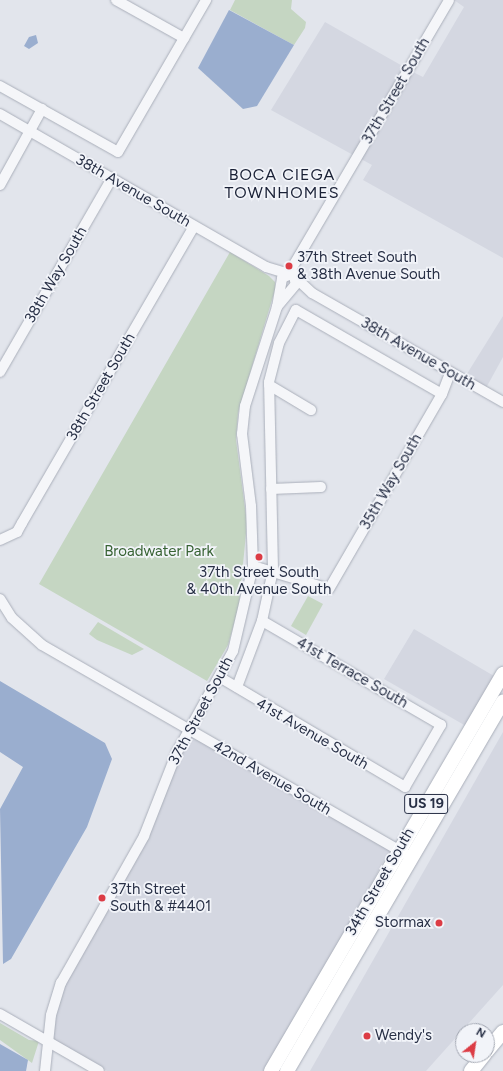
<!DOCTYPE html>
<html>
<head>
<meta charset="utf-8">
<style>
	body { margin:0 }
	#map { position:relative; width:503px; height:1071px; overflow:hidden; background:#e2e5ec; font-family:Figtree,sans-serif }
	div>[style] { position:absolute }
	.built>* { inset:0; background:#d4d7e1 }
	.green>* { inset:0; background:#c5d6c2 }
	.water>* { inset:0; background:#9aaecf }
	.roads { filter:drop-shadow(0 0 1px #aaafba) drop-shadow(0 0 1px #aaafba) }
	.minor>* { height:10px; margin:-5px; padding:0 5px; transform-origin:5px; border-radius:5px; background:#f5f6f9 }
	.highway>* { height:14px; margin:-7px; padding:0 7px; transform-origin:7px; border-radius:7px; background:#fff }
	.dots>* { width:11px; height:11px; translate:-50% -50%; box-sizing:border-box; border:2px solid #f2f4f9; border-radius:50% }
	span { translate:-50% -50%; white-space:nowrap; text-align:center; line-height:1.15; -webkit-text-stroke:3.5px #f2f4f9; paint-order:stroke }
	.shield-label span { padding:1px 3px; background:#f2f4f9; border:1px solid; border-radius:3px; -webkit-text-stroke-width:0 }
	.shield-label { font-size:14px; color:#283046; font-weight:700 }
	.street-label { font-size:15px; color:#283046 }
	.poi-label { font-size:15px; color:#283046 }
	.left { translate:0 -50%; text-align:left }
	.right { translate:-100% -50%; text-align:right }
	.park-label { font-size:15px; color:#386334 }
	.neighbourhood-label { font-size:16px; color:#1a2136; letter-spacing:1px }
	.north { position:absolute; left:455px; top:1023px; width:40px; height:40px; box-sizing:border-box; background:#f2f4f9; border:1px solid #a1a6b1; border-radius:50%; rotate:30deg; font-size:11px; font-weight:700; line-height:16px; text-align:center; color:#283046 }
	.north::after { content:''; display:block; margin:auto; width:14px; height:18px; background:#dc3c45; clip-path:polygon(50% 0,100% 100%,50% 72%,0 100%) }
</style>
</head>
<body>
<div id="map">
	<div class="built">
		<div style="clip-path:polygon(454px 0,503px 0,503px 258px,363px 180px,372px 165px,361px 159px,411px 71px,423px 77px,464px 7px)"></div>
		<div style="clip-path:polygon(325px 22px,406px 68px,355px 156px,271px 110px)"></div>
		<div style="clip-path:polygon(503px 316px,503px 357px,486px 388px,465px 377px)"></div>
		<div style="clip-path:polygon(414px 629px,494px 676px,466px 726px,384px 679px)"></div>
		<div style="clip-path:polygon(503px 732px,503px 985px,426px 1071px,310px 1071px)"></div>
		<div style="clip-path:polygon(191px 736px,390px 850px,267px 1071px,107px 1071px,50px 1038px,58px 998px)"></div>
	</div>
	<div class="green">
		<div style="clip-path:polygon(235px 0,292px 0,291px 9px,306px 22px,305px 28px,294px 45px,230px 10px)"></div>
		<div style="clip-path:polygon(230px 252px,269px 276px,275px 282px,275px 290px,238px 413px,236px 440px,247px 523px,239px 606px,228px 645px,207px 681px,39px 584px)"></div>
		<div style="clip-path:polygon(308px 596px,323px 604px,306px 635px,291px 626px)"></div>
		<div style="clip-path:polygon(98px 622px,144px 649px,132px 655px,97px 640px,89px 634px)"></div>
		<div style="clip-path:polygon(0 1023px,29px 1040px,39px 1041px,32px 1063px,0 1040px)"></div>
	</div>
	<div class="water">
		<div style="clip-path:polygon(229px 10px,294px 45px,257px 106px,243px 109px,198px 68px)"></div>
		<div style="clip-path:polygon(36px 35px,38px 43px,29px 49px,24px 46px,29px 37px)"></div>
		<div style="clip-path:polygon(0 681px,105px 743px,112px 759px,87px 827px,11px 959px,3px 964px,0 809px,23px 767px,0 752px)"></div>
		<div style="clip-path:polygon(0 1044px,28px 1060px,26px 1071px,0 1071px)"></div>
	</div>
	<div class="roads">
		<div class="minor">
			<div style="left:116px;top:0;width:78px;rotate:29.2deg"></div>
			<div style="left:0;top:86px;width:135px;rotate:29.2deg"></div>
			<div style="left:118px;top:152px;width:176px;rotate:-59.9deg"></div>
			<div style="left:0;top:114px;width:307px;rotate:29.9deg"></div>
			<div style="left:266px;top:267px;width:21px;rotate:17deg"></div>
			<div style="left:0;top:185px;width:87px;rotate:-61.1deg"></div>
			<div style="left:289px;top:273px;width:316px;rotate:-59.6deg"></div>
			<div style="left:297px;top:279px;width:21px;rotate:43deg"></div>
			<div style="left:312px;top:293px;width:220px;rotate:29.7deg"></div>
			<div style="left:0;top:372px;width:224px;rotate:-60deg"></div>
			<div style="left:269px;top:385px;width:49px;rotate:30.8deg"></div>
			<div style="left:271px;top:489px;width:50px;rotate:-2.3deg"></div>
			<div style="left:0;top:540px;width:19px;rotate:-25deg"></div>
			<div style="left:17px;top:532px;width:10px;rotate:-61deg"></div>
			<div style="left:22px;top:523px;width:343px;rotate:-59.9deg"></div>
			<div style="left:253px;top:566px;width:79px;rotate:16.8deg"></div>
			<div style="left:329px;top:589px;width:225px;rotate:-59.9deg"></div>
			<div style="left:442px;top:394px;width:22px;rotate:-69deg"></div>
			<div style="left:0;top:599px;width:22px;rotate:58deg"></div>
			<div style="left:12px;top:618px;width:40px;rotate:42deg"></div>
			<div style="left:42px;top:645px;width:418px;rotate:29.9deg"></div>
			<div style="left:221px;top:678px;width:214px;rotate:30.6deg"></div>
			<div style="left:405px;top:787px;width:72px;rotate:-59.9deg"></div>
			<div style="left:441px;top:725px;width:207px;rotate:-149.8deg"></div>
			<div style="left:237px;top:687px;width:71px;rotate:-69.3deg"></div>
			<div style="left:262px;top:621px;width:52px;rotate:-77.8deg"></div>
			<div style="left:273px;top:570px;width:188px;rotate:-91.2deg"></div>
			<div style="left:269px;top:382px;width:40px;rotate:-75.6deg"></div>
			<div style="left:279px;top:343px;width:37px;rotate:-63deg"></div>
			<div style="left:296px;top:310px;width:168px;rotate:29.9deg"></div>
			<div style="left:0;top:1014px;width:114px;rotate:29.9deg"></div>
			<div style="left:45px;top:1071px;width:56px;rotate:-83.9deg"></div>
			<div style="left:51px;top:1015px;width:34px;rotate:-73deg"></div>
			<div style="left:61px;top:983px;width:169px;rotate:-60.5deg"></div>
			<div style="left:144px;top:836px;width:90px;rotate:-68.6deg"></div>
			<div style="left:177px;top:752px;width:115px;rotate:-61deg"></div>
			<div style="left:233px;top:651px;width:87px;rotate:-76.8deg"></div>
			<div style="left:253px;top:566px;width:60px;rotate:-91.9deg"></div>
			<div style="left:251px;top:506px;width:73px;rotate:-97.1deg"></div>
			<div style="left:242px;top:434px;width:28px;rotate:-84deg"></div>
			<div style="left:245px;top:406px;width:104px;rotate:-72.1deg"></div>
			<div style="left:277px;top:307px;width:29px;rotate:-80deg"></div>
			<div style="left:282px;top:278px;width:12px;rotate:-24deg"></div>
			<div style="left:293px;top:273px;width:11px;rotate:75deg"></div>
			<div style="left:296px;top:284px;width:30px;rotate:130deg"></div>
		</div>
		<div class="highway">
			<div style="left:487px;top:1051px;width:25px;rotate:-50deg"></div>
			<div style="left:271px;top:1071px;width:460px;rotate:-59.7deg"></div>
			<div style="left:287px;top:1071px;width:428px;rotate:-59.7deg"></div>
			<div style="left:471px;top:1071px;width:21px;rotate:-51deg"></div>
		</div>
	</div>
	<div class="dots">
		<div style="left:289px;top:266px;background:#dc3c45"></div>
		<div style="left:259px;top:557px;background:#dc3c45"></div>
		<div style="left:102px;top:898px;background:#dc3c45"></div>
		<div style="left:439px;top:923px;background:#dc3c45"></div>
		<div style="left:367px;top:1036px;background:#dc3c45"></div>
	</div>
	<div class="shield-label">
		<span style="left:426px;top:804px">US 19</span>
	</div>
	<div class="street-label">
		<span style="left:396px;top:91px;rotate:-60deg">37th Street South</span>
		<span style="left:133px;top:191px;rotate:30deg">38th Avenue South</span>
		<span style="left:56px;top:275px;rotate:-60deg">38th Way South</span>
		<span style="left:418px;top:354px;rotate:30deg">38th Avenue South</span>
		<span style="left:101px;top:387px;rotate:-60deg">38th Street South</span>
		<span style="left:391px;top:482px;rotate:-60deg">35th Way South</span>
		<span style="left:352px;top:673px;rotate:30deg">41st Terrace South</span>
		<span style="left:201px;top:711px;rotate:-62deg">37th Street South</span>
		<span style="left:312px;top:734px;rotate:30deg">41st Avenue South</span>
		<span style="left:272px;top:778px;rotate:30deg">42nd Avenue South</span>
		<span style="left:380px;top:882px;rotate:-60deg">34th Street South</span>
	</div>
	<div class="poi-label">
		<span class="left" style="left:297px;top:266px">37th Street South<br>&amp; 38th Avenue South</span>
		<span style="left:259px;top:581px">37th Street South<br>&amp; 40th Avenue South</span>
		<span class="left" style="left:110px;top:898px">37th Street<br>South &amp; #4401</span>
		<span class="right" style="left:431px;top:923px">Stormax</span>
		<span class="left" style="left:375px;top:1036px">Wendy's</span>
	</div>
	<div class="park-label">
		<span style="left:159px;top:552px">Broadwater Park</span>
	</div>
	<div class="neighbourhood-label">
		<span style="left:282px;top:184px">BOCA CIEGA<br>TOWNHOMES</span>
	</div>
	<div class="north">N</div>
</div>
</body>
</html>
